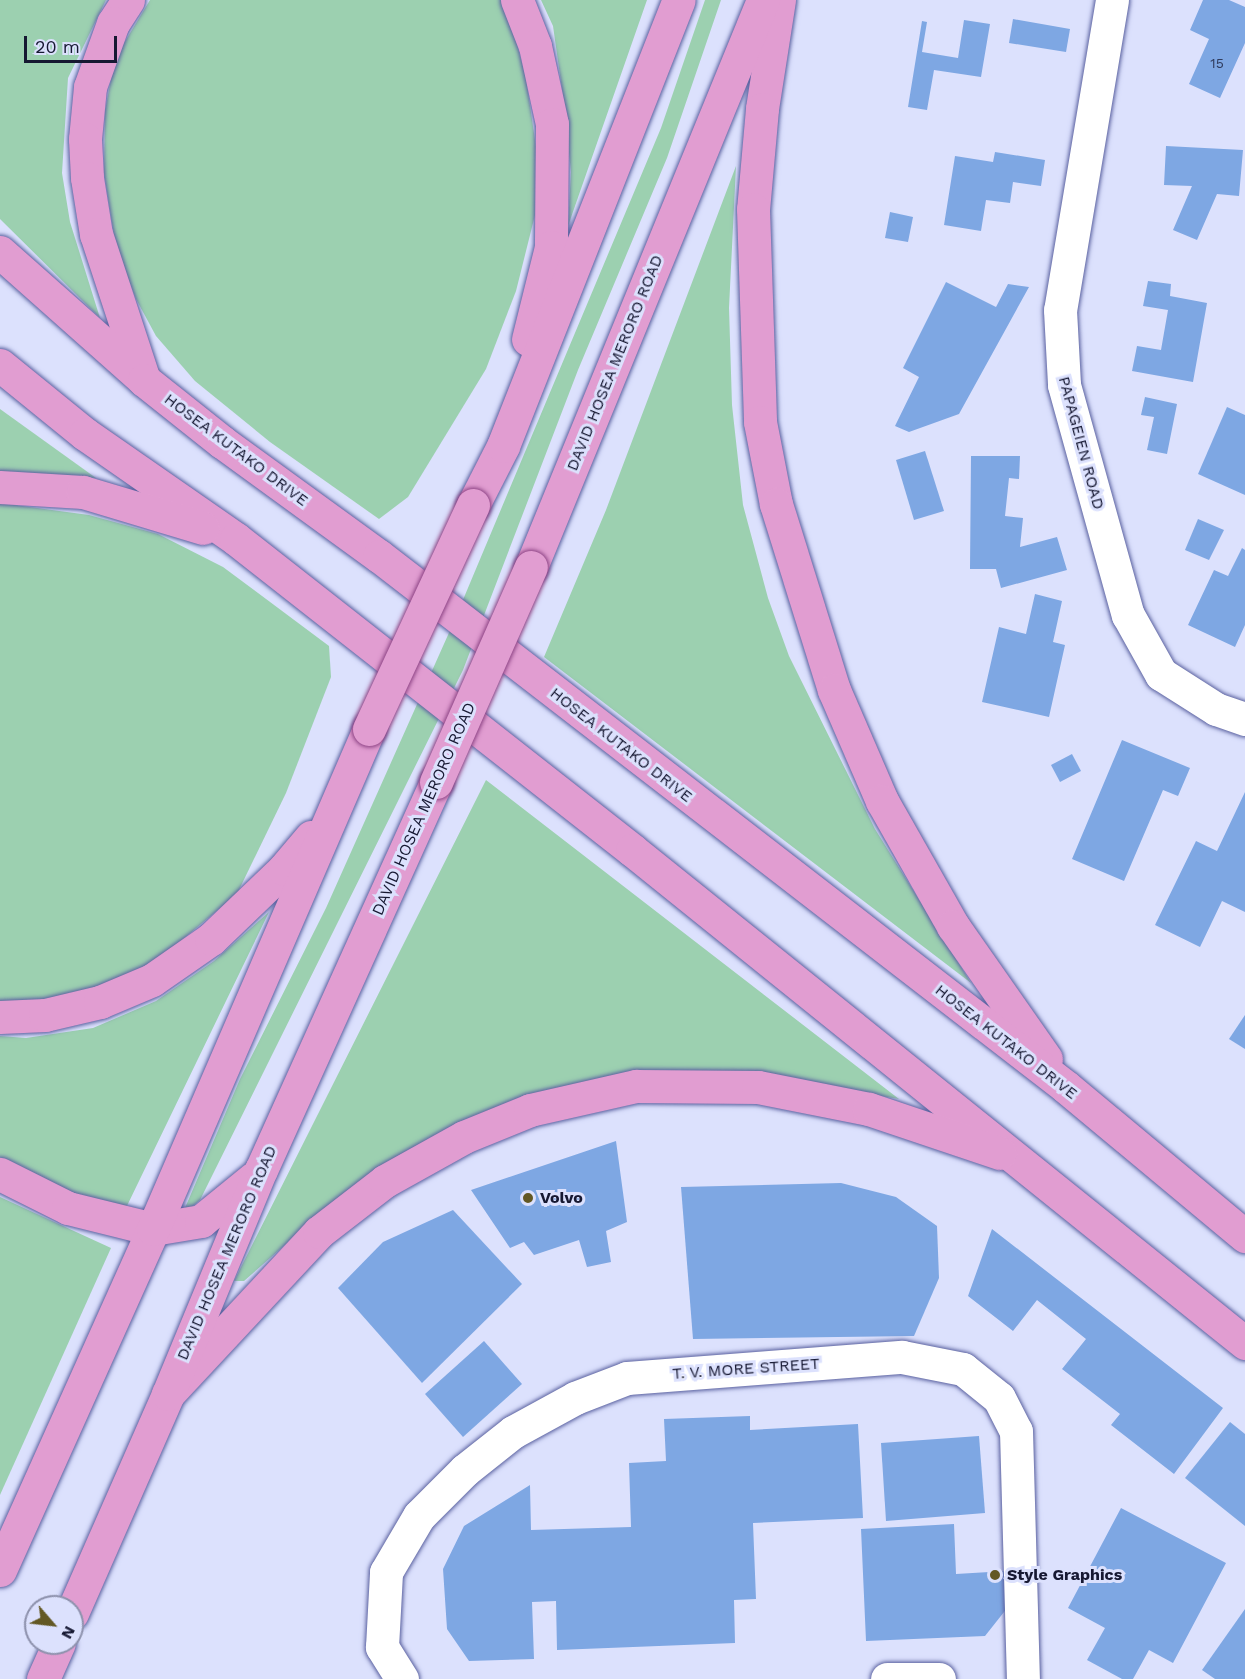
<!DOCTYPE html>
<html>
<head>
<meta charset="utf-8">
<style>
	body { margin:0 }
	#map { position:relative; width:1245px; height:1679px; overflow:hidden; background:#dce1fd; font-family:"Work Sans",sans-serif }
	div>[style] { position:absolute }
	.green>* { inset:0; background:#9cd0b0 }
	.building>* { inset:0; background:#7ea7e3 }
	.roads { filter:drop-shadow(0 0 2px #5a61a0) drop-shadow(0 0 2px #5a61a0) }
	.minor>* { height:33px; margin:-16.5px; padding:0 16.5px; transform-origin:16.5px; border-radius:16.5px; background:#fff }
	.major>* { height:33px; margin:-16.5px; padding:0 16.5px; transform-origin:16.5px; border-radius:16.5px; background:#e19dd1 }
	.bridges { filter:drop-shadow(0 0 2px #8d4485) drop-shadow(0 0 2px #8d4485) }
	.major-bridge>* { height:33px; margin:-16.5px; padding:0 16.5px; transform-origin:16.5px; border-radius:16.5px; background:#e19dd1 }
	.dots>* { width:16px; height:16px; translate:-50% -50%; box-sizing:border-box; border:3px solid #dce1fd; border-radius:50% }
	span { translate:-50% -50%; white-space:nowrap; text-align:center; line-height:1.15; -webkit-text-stroke:6px #dce1fd; paint-order:stroke }
	.number-label { font-size:14px; color:#303c5e }
	.number-label span { -webkit-text-stroke-width:0 }
	.street-label { font-size:16px; color:#161832 }
	.poi-label { font-size:16px; color:#161832; font-weight:700 }
	.left { translate:0 -50%; text-align:left }
	.north { position:absolute; left:24px; top:1595px; width:60px; height:60px; box-sizing:border-box; background:#dce1fd; border:2px solid #8d91ac; border-radius:50%; rotate:118deg; font-size:16px; font-weight:700; line-height:24px; text-align:center; color:#161832 }
	.north::after { content:''; display:block; margin:auto; width:21px; height:27px; background:#635824; clip-path:polygon(50% 0,100% 100%,50% 72%,0 100%) }
	.scale { position:absolute; left:24px; top:36px; width:93px; height:27px; box-sizing:border-box; border:3px solid #161832; border-top:0; padding-left:8px; font-size:18px; line-height:21px; white-space:nowrap; color:#161832; -webkit-text-stroke:4px #dce1fd; paint-order:stroke }
</style>
</head>
<body>
<div id="map">
	<div class="green">
		<div style="clip-path:polygon(0 0,106px 0,68px 78px,62px 173px,70px 222px,100px 318px,0 219px)"></div>
		<div style="clip-path:polygon(150px 0,501px 0,509px 14px,526px 78px,536px 147px,535px 215px,516px 291px,486px 369px,408px 497px,379px 519px,270px 442px,195px 381px,156px 336px,136px 299px,116px 248px,104px 173px,105px 111px,115px 58px)"></div>
		<div style="clip-path:polygon(541px 0,647px 0,568px 226px,571px 172px,564px 103px,553px 26px)"></div>
		<div style="clip-path:polygon(705px 0,721px 0,667px 158px,578px 370px,463px 670px,207px 1186px,200px 1200px,182px 1215px,240px 1079px,326px 908px,452px 626px,661px 128px)"></div>
		<div style="clip-path:polygon(736px 166px,729px 308px,732px 405px,743px 505px,768px 598px,789px 656px,875px 829px,971px 983px,544px 657px,606px 510px)"></div>
		<div style="clip-path:polygon(0 409px,96px 478px,0 475px)"></div>
		<div style="clip-path:polygon(0 503px,89px 515px,158px 534px,223px 567px,329px 646px,331px 677px,286px 793px,237px 894px,165px 954px,117px 982px,66px 1001px,0 1003px)"></div>
		<div style="clip-path:polygon(486px 780px,899px 1099px,757px 1076px,612px 1078px,320px 1214px,244px 1281px,234px 1281px)"></div>
		<div style="clip-path:polygon(269px 912px,125px 1210px,65px 1192px,0 1157px,0 1036px,26px 1038px,93px 1028px,156px 1001px,214px 961px)"></div>
		<div style="clip-path:polygon(0 1197px,111px 1248px,0 1495px)"></div>
	</div>
	<div class="building">
		<div style="clip-path:polygon(1203px 0,1229px 0,1245px 7px,1245px 43px,1220px 98px,1189px 84px,1209px 39px,1190px 30px)"></div>
		<div style="clip-path:polygon(1013px 19px,1070px 29px,1066px 52px,1009px 43px)"></div>
		<div style="clip-path:polygon(964px 20px,990px 24px,981px 77px,934px 70px,927px 110px,908px 107px,922px 21px,927px 22px,922px 52px,958px 58px)"></div>
		<div style="clip-path:polygon(1166px 146px,1243px 150px,1239px 196px,1217px 194px,1197px 240px,1173px 230px,1192px 186px,1164px 185px)"></div>
		<div style="clip-path:polygon(995px 152px,1045px 160px,1041px 186px,1013px 182px,1010px 203px,986px 200px,981px 231px,944px 225px,955px 156px,993px 162px)"></div>
		<div style="clip-path:polygon(890px 212px,913px 217px,908px 242px,885px 238px)"></div>
		<div style="clip-path:polygon(1148px 281px,1171px 284px,1170px 296px,1207px 303px,1193px 382px,1132px 371px,1137px 346px,1161px 350px,1168px 310px,1143px 306px)"></div>
		<div style="clip-path:polygon(946px 282px,996px 307px,1008px 284px,1029px 287px,959px 414px,909px 432px,895px 426px,919px 377px,903px 368px)"></div>
		<div style="clip-path:polygon(1145px 397px,1177px 404px,1167px 454px,1147px 450px,1154px 417px,1141px 415px)"></div>
		<div style="clip-path:polygon(1227px 407px,1245px 415px,1245px 495px,1198px 474px)"></div>
		<div style="clip-path:polygon(925px 451px,944px 511px,914px 520px,896px 460px)"></div>
		<div style="clip-path:polygon(971px 456px,1020px 456px,1019px 479px,1009px 478px,1005px 516px,1023px 518px,1020px 547px,1057px 537px,1067px 570px,1001px 588px,996px 569px,970px 569px)"></div>
		<div style="clip-path:polygon(1198px 519px,1224px 530px,1209px 560px,1185px 550px)"></div>
		<div style="clip-path:polygon(1242px 548px,1245px 550px,1245px 625px,1235px 647px,1188px 625px,1214px 570px,1228px 576px)"></div>
		<div style="clip-path:polygon(1035px 594px,1062px 601px,1053px 642px,1065px 645px,1049px 717px,982px 702px,999px 627px,1026px 634px)"></div>
		<div style="clip-path:polygon(1122px 740px,1190px 768px,1178px 796px,1163px 790px,1124px 881px,1072px 859px)"></div>
		<div style="clip-path:polygon(1072px 754px,1081px 771px,1060px 782px,1051px 765px)"></div>
		<div style="clip-path:polygon(1245px 792px,1245px 912px,1222px 901px,1200px 947px,1155px 925px,1196px 841px,1217px 851px)"></div>
		<div style="clip-path:polygon(1245px 1015px,1245px 1049px,1229px 1039px)"></div>
		<div style="clip-path:polygon(616px 1141px,627px 1222px,606px 1231px,611px 1262px,587px 1267px,579px 1240px,534px 1255px,524px 1242px,510px 1248px,471px 1190px)"></div>
		<div style="clip-path:polygon(841px 1183px,896px 1197px,937px 1226px,939px 1278px,914px 1336px,693px 1339px,681px 1187px)"></div>
		<div style="clip-path:polygon(453px 1210px,522px 1284px,422px 1383px,338px 1288px,383px 1242px)"></div>
		<div style="clip-path:polygon(992px 1229px,1223px 1408px,1174px 1474px,1111px 1425px,1120px 1414px,1062px 1369px,1086px 1339px,1037px 1300px,1013px 1331px,968px 1296px)"></div>
		<div style="clip-path:polygon(484px 1341px,522px 1384px,463px 1437px,425px 1394px)"></div>
		<div style="clip-path:polygon(750px 1416px,750px 1430px,858px 1424px,863px 1518px,753px 1523px,756px 1599px,734px 1600px,735px 1643px,557px 1650px,556px 1601px,532px 1602px,534px 1659px,469px 1661px,447px 1629px,443px 1569px,464px 1526px,530px 1485px,531px 1530px,631px 1527px,629px 1463px,666px 1461px,664px 1419px)"></div>
		<div style="clip-path:polygon(1230px 1422px,1245px 1434px,1245px 1526px,1185px 1478px)"></div>
		<div style="clip-path:polygon(979px 1436px,985px 1513px,886px 1521px,881px 1443px)"></div>
		<div style="clip-path:polygon(1121px 1508px,1226px 1563px,1173px 1663px,1149px 1650px,1133px 1679px,1122px 1679px,1087px 1660px,1105px 1628px,1068px 1608px)"></div>
		<div style="clip-path:polygon(954px 1524px,956px 1574px,1006px 1571px,1008px 1607px,985px 1636px,866px 1641px,861px 1529px)"></div>
		<div style="clip-path:polygon(1245px 1609px,1245px 1679px,1215px 1679px,1202px 1670px)"></div>
	</div>
	<div class="roads">
		<div class="minor">
			<div style="left:1112px;top:0;width:314px;rotate:99.5deg"></div>
			<div style="left:1060px;top:310px;width:75px;rotate:86.9deg"></div>
			<div style="left:1064px;top:385px;width:239px;rotate:74.5deg"></div>
			<div style="left:1128px;top:615px;width:68px;rotate:60.8deg"></div>
			<div style="left:1161px;top:674px;width:65px;rotate:32.5deg"></div>
			<div style="left:1216px;top:709px;width:31px;rotate:19deg"></div>
			<div style="left:402px;top:1679px;width:38px;rotate:-122deg"></div>
			<div style="left:382px;top:1647px;width:75px;rotate:-86.9deg"></div>
			<div style="left:386px;top:1572px;width:65px;rotate:-59.5deg"></div>
			<div style="left:419px;top:1516px;width:65px;rotate:-45deg"></div>
			<div style="left:465px;top:1470px;width:61px;rotate:-38.4deg"></div>
			<div style="left:513px;top:1432px;width:71px;rotate:-28.7deg"></div>
			<div style="left:575px;top:1398px;width:56px;rotate:-21deg"></div>
			<div style="left:627px;top:1378px;width:276px;rotate:-4.4deg"></div>
			<div style="left:902px;top:1357px;width:62px;rotate:11.1deg"></div>
			<div style="left:963px;top:1369px;width:46px;rotate:38.9deg"></div>
			<div style="left:999px;top:1398px;width:37px;rotate:63deg"></div>
			<div style="left:1016px;top:1431px;width:248px;rotate:88.4deg"></div>
			<div style="left:887px;top:1679px;width:52px"></div>
		</div>
		<div class="major">
			<div style="left:128px;top:0;width:27px;rotate:123deg"></div>
			<div style="left:113px;top:23px;width:68px;rotate:109.8deg"></div>
			<div style="left:90px;top:87px;width:52px;rotate:95.5deg"></div>
			<div style="left:85px;top:139px;width:39px;rotate:87deg"></div>
			<div style="left:87px;top:178px;width:57px;rotate:80.9deg"></div>
			<div style="left:96px;top:234px;width:154px;rotate:71.8deg"></div>
			<div style="left:517px;top:0;width:49px;rotate:68.6deg"></div>
			<div style="left:535px;top:46px;width:80px;rotate:77.7deg"></div>
			<div style="left:552px;top:124px;width:123px;rotate:90.5deg"></div>
			<div style="left:551px;top:247px;width:95px;rotate:104deg"></div>
			<div style="left:779px;top:0;width:110px;rotate:98.9deg"></div>
			<div style="left:762px;top:109px;width:100px;rotate:95.1deg"></div>
			<div style="left:753px;top:209px;width:213px;rotate:88.1deg"></div>
			<div style="left:760px;top:422px;width:84px;rotate:79deg"></div>
			<div style="left:776px;top:504px;width:195px;rotate:72.7deg"></div>
			<div style="left:834px;top:690px;width:121px;rotate:66.6deg"></div>
			<div style="left:882px;top:801px;width:144px;rotate:60.4deg"></div>
			<div style="left:953px;top:926px;width:162px;rotate:55deg"></div>
			<div style="left:0;top:252px;width:193px;rotate:41.6deg"></div>
			<div style="left:144px;top:380px;width:100px;rotate:38.5deg"></div>
			<div style="left:222px;top:442px;width:194px;rotate:36deg"></div>
			<div style="left:379px;top:556px;width:868px;rotate:37.7deg"></div>
			<div style="left:1066px;top:1087px;width:233px;rotate:39.8deg"></div>
			<div style="left:0;top:365px;width:109px;rotate:39.1deg"></div>
			<div style="left:85px;top:434px;width:184px;rotate:34.8deg"></div>
			<div style="left:236px;top:539px;width:504px;rotate:38.14deg"></div>
			<div style="left:632px;top:850px;width:787px;rotate:38.81deg"></div>
			<div style="left:0;top:487px;width:83px;rotate:3.4deg"></div>
			<div style="left:83px;top:492px;width:125px;rotate:16.7deg"></div>
			<div style="left:473px;top:505px;width:66px;rotate:-63deg"></div>
			<div style="left:503px;top:446px;width:479px;rotate:-68.5deg"></div>
			<div style="left:531px;top:567px;width:613px;rotate:-67.75deg"></div>
			<div style="left:0;top:1017px;width:45px;rotate:-2.5deg"></div>
			<div style="left:45px;top:1015px;width:57px;rotate:-13.3deg"></div>
			<div style="left:100px;top:1002px;width:56px;rotate:-22.9deg"></div>
			<div style="left:152px;top:980px;width:72px;rotate:-34.8deg"></div>
			<div style="left:211px;top:939px;width:101px;rotate:-43.8deg"></div>
			<div style="left:284px;top:869px;width:42px;rotate:-49.8deg"></div>
			<div style="left:0;top:1174px;width:76px;rotate:26.6deg"></div>
			<div style="left:68px;top:1208px;width:88px;rotate:13.9deg"></div>
			<div style="left:153px;top:1229px;width:49px;rotate:-9.5deg"></div>
			<div style="left:201px;top:1221px;width:68px;rotate:-39.1deg"></div>
			<div style="left:168px;top:1394px;width:221px;rotate:-47deg"></div>
			<div style="left:319px;top:1232px;width:83px;rotate:-37.7deg"></div>
			<div style="left:385px;top:1181px;width:90px;rotate:-29.1deg"></div>
			<div style="left:464px;top:1137px;width:71px;rotate:-22.2deg"></div>
			<div style="left:530px;top:1110px;width:109px;rotate:-12.8deg"></div>
			<div style="left:636px;top:1086px;width:122px;rotate:0.5deg"></div>
			<div style="left:758px;top:1087px;width:113px;rotate:11.2deg"></div>
			<div style="left:869px;top:1109px;width:138px;rotate:18.6deg"></div>
			<div style="left:0;top:1570px;width:374px;rotate:-65.8deg"></div>
			<div style="left:153px;top:1229px;width:545px;rotate:-66.64deg"></div>
			<div style="left:72px;top:1613px;width:239px;rotate:-66.3deg"></div>
			<div style="left:168px;top:1394px;width:243px;rotate:-67.5deg"></div>
			<div style="left:261px;top:1170px;width:426px;rotate:-65.7deg"></div>
			<div style="left:43px;top:1679px;width:39px;rotate:-66deg"></div>
		</div>
	</div>
	<div class="bridges">
		<div class="major-bridge">
			<div style="left:369px;top:729px;width:247px;rotate:-65.1deg"></div>
			<div style="left:436px;top:782px;width:235px;rotate:-66.2deg"></div>
		</div>
	</div>
	<div class="dots">
		<div style="left:528px;top:1198px;background:#635824"></div>
		<div style="left:995px;top:1575px;background:#635824"></div>
	</div>
	<div class="number-label">
		<span style="left:1217px;top:63px">15</span>
	</div>
	<div class="street-label">
		<span style="left:615px;top:363px;rotate:-68deg">DAVID HOSEA MERORO ROAD</span>
		<span style="left:1081px;top:443px;rotate:75deg">PAPAGEIEN ROAD</span>
		<span style="left:236px;top:450px;rotate:37deg">HOSEA KUTAKO DRIVE</span>
		<span style="left:621px;top:745px;rotate:38deg">HOSEA KUTAKO DRIVE</span>
		<span style="left:424px;top:809px;rotate:-66deg">DAVID HOSEA MERORO ROAD</span>
		<span style="left:1006px;top:1042px;rotate:38deg">HOSEA KUTAKO DRIVE</span>
		<span style="left:227px;top:1253px;rotate:-67deg">DAVID HOSEA MERORO ROAD</span>
		<span style="left:746px;top:1369px;rotate:-4deg">T. V. MORE STREET</span>
	</div>
	<div class="poi-label">
		<span class="left" style="left:540px;top:1198px">Volvo</span>
		<span class="left" style="left:1007px;top:1575px">Style Graphics</span>
	</div>
	<div class="north">N</div>
	<div class="scale">20 m</div>
</div>
</body>
</html>
